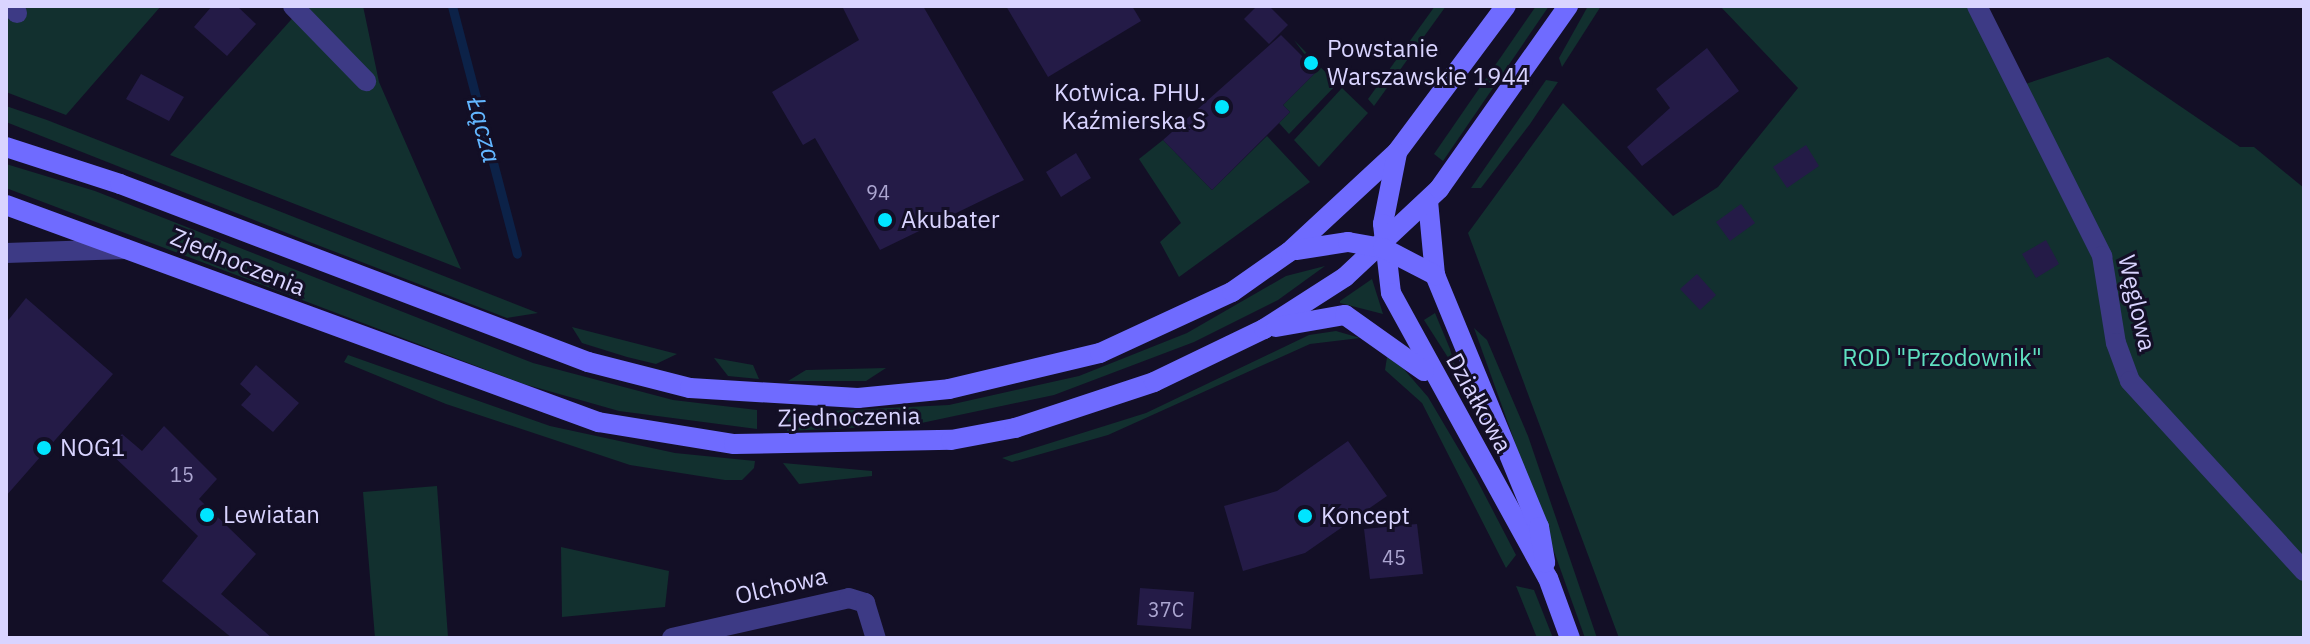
<!DOCTYPE html>
<html>
<head>
<meta charset="utf-8">
<style>
	body { margin:0 }
	#map { position:relative; width:2310px; height:644px; overflow:hidden; background:#130f26; font-family:"IBM Plex Sans",sans-serif }
	div>[style] { position:absolute }
	.green>* { inset:0; background:#12302f }
	.stream>* { height:9px; margin:-4.5px; padding:0 4.5px; transform-origin:4.5px; border-radius:4.5px; background:#0c2248 }
	.building>* { inset:0; background:#241b47 }
	.street>* { height:20px; margin:-10px; padding:0 10px; transform-origin:10px; border-radius:10px; background:#3d3a85 }
	.secondary>* { height:20px; margin:-10px; padding:0 10px; transform-origin:10px; border-radius:10px; background:#6f6bff }
	.dots>* { width:22px; height:22px; translate:-50% -50%; box-sizing:border-box; border:4px solid #130f26; border-radius:50% }
	span { translate:-50% -50%; white-space:nowrap; text-align:center; line-height:1.15; -webkit-text-stroke:6px #130f26; paint-order:stroke }
	.number-label { font-size:20px; color:#aca6d1 }
	.number-label span { -webkit-text-stroke-width:0 }
	.poi-label { font-size:24px; color:#d9d4ff }
	.left { translate:0 -50%; text-align:left }
	.right { translate:-100% -50%; text-align:right }
	.street-label { font-size:24px; color:#d9d4ff }
	.park-label { font-size:24px; color:#5fe0c0 }
	.water-label { font-size:26px; color:#62b6ff; font-style:italic }
	.frame { position:absolute; inset:0; border:8px solid #d9d4ff; pointer-events:none }
</style>
</head>
<body>
<div id="map">
	<div class="green">
		<div style="clip-path:polygon(6px 6px,161px 6px,66px 115px,6px 92px)"></div>
		<div style="clip-path:polygon(293px 6px,363px 6px,379px 82px,461px 269px,170px 155px,298px 12px)"></div>
		<div style="clip-path:polygon(1435px 6px,1446px 6px,1374px 106px,1368px 99px)"></div>
		<div style="clip-path:polygon(1536px 6px,1549px 6px,1443px 161px,1434px 154px)"></div>
		<div style="clip-path:polygon(1588px 6px,1601px 6px,1562px 67px,1559px 58px)"></div>
		<div style="clip-path:polygon(1720px 6px,1970px 6px,2013px 88px,2108px 57px,2240px 147px,2254px 147px,2304px 188px,2304px 638px,1619px 638px,1468px 233px,1563px 103px,1673px 216px,1718px 187px,1798px 88px)"></div>
		<div style="clip-path:polygon(1294px 40px,1337px 84px,1289px 134px,1279px 123px,1290px 112px,1283px 105px,1317px 71px)"></div>
		<div style="clip-path:polygon(1546px 80px,1558px 82px,1530px 124px,1481px 188px,1471px 188px)"></div>
		<div style="clip-path:polygon(1342px 88px,1368px 113px,1319px 167px,1294px 140px)"></div>
		<div style="clip-path:polygon(6px 106px,47px 120px,538px 313px,507px 318px,307px 241px,6px 122px)"></div>
		<div style="clip-path:polygon(1267px 136px,1310px 182px,1179px 277px,1160px 242px,1181px 223px,1139px 159px,1163px 140px,1212px 190px)"></div>
		<div style="clip-path:polygon(6px 164px,95px 191px,533px 363px,673px 400px,757px 410px,757px 429px,619px 411px,524px 384px,6px 188px)"></div>
		<div style="clip-path:polygon(1325px 266px,1278px 300px,1194px 342px,1054px 395px,912px 425px,787px 431px,788px 413px,949px 405px,1079px 376px,1187px 333px,1286px 276px)"></div>
		<div style="clip-path:polygon(1372px 279px,1383px 314px,1340px 303px,1340px 301px)"></div>
		<div style="clip-path:polygon(1435px 313px,1450px 349px,1456px 370px,1424px 320px)"></div>
		<div style="clip-path:polygon(572px 327px,677px 354px,656px 364px,627px 357px,582px 343px)"></div>
		<div style="clip-path:polygon(1474px 328px,1487px 340px,1528px 436px,1597px 638px,1585px 638px)"></div>
		<div style="clip-path:polygon(1336px 331px,1360px 338px,1310px 344px,1108px 435px,1012px 462px,1002px 458px,1146px 413px,1309px 335px)"></div>
		<div style="clip-path:polygon(1388px 351px,1428px 397px,1477px 480px,1516px 555px,1506px 568px,1422px 403px,1385px 370px)"></div>
		<div style="clip-path:polygon(348px 355px,550px 426px,675px 453px,755px 461px,754px 468px,742px 480px,725px 480px,630px 465px,446px 404px,344px 362px)"></div>
		<div style="clip-path:polygon(714px 358px,753px 365px,759px 379px,728px 376px)"></div>
		<div style="clip-path:polygon(886px 368px,866px 381px,788px 381px,806px 370px)"></div>
		<div style="clip-path:polygon(783px 463px,872px 471px,872px 476px,799px 484px)"></div>
		<div style="clip-path:polygon(437px 486px,448px 637px,375px 638px,363px 492px)"></div>
		<div style="clip-path:polygon(561px 547px,669px 571px,665px 607px,562px 617px)"></div>
		<div style="clip-path:polygon(1516px 586px,1534px 590px,1553px 638px,1537px 638px)"></div>
	</div>
	<div class="stream">
		<div style="left:452px;top:6px;width:256px;rotate:75.3deg"></div>
	</div>
	<div class="building">
		<div style="clip-path:polygon(212px 6px,237px 6px,256px 24px,227px 56px,194px 27px)"></div>
		<div style="clip-path:polygon(842px 6px,923px 6px,1024px 180px,880px 250px,815px 138px,803px 145px,772px 92px,859px 40px)"></div>
		<div style="clip-path:polygon(1006px 6px,1132px 6px,1141px 21px,1048px 77px)"></div>
		<div style="clip-path:polygon(1257px 6px,1269px 6px,1288px 25px,1269px 44px,1244px 19px)"></div>
		<div style="clip-path:polygon(1281px 35px,1317px 71px,1283px 105px,1290px 112px,1212px 190px,1163px 140px)"></div>
		<div style="clip-path:polygon(1707px 48px,1739px 91px,1642px 166px,1627px 147px,1670px 108px,1656px 89px)"></div>
		<div style="clip-path:polygon(141px 74px,184px 97px,169px 121px,126px 99px)"></div>
		<div style="clip-path:polygon(1806px 145px,1819px 166px,1787px 188px,1773px 167px)"></div>
		<div style="clip-path:polygon(1076px 153px,1091px 178px,1061px 197px,1046px 172px)"></div>
		<div style="clip-path:polygon(1741px 204px,1755px 223px,1730px 241px,1716px 222px)"></div>
		<div style="clip-path:polygon(2046px 240px,2059px 264px,2036px 278px,2022px 254px)"></div>
		<div style="clip-path:polygon(1697px 274px,1716px 295px,1700px 310px,1680px 289px)"></div>
		<div style="clip-path:polygon(26px 298px,113px 374px,6px 496px,6px 323px)"></div>
		<div style="clip-path:polygon(256px 365px,299px 403px,273px 432px,241px 405px,251px 394px,240px 384px)"></div>
		<div style="clip-path:polygon(164px 426px,217px 479px,199px 499px,256px 554px,221px 594px,272px 638px,232px 638px,162px 581px,198px 536px,108px 451px,122px 434px,142px 451px)"></div>
		<div style="clip-path:polygon(1348px 441px,1387px 496px,1305px 553px,1243px 571px,1224px 506px,1277px 491px)"></div>
		<div style="clip-path:polygon(1417px 524px,1423px 574px,1370px 579px,1364px 529px)"></div>
		<div style="clip-path:polygon(1140px 588px,1194px 592px,1191px 629px,1137px 625px)"></div>
	</div>
	<div class="street">
		<div style="left:10px;top:6px;width:10px;rotate:45deg"></div>
		<div style="left:293px;top:6px;width:105px;rotate:45.8deg"></div>
		<div style="left:1977px;top:6px;width:280px;rotate:63.4deg"></div>
		<div style="left:2102px;top:256px;width:88px;rotate:80.9deg"></div>
		<div style="left:2116px;top:343px;width:40px;rotate:69.8deg"></div>
		<div style="left:2130px;top:381px;width:258px;rotate:47.5deg"></div>
		<div style="left:6px;top:253px;width:120px;rotate:-1.9deg"></div>
		<div style="left:672px;top:638px;width:181px;rotate:-12.7deg"></div>
		<div style="left:849px;top:598px;width:17px;rotate:17deg"></div>
		<div style="left:865px;top:603px;width:37px;rotate:73deg"></div>
	</div>
	<div class="secondary">
		<div style="left:6px;top:147px;width:120px;rotate:18deg"></div>
		<div style="left:120px;top:184px;width:501px;rotate:20.82deg"></div>
		<div style="left:588px;top:362px;width:105px;rotate:14.3deg"></div>
		<div style="left:690px;top:388px;width:168px;rotate:3.4deg"></div>
		<div style="left:858px;top:398px;width:91px;rotate:-5.6deg"></div>
		<div style="left:949px;top:389px;width:155px;rotate:-13.4deg"></div>
		<div style="left:1100px;top:353px;width:145px;rotate:-24.8deg"></div>
		<div style="left:1232px;top:292px;width:70px;rotate:-35.1deg"></div>
		<div style="left:1289px;top:252px;width:147px;rotate:-42.8deg"></div>
		<div style="left:1397px;top:152px;width:182px;rotate:-53.3deg"></div>
		<div style="left:1397px;top:153px;width:72px;rotate:101.2deg"></div>
		<div style="left:1383px;top:224px;width:69px;rotate:83.4deg"></div>
		<div style="left:1391px;top:293px;width:325px;rotate:61.2deg"></div>
		<div style="left:1548px;top:578px;width:64px;rotate:69.9deg"></div>
		<div style="left:1428px;top:201px;width:74px;rotate:84.6deg"></div>
		<div style="left:1435px;top:275px;width:273px;rotate:67.6deg"></div>
		<div style="left:1539px;top:527px;width:36px;rotate:80deg"></div>
		<div style="left:6px;top:205px;width:631px;rotate:20.13deg"></div>
		<div style="left:598px;top:422px;width:138px;rotate:9.2deg"></div>
		<div style="left:734px;top:444px;width:217px;rotate:-1.1deg"></div>
		<div style="left:951px;top:440px;width:65px;rotate:-10.6deg"></div>
		<div style="left:1015px;top:428px;width:146px;rotate:-18.3deg"></div>
		<div style="left:1154px;top:382px;width:122px;rotate:-25.7deg"></div>
		<div style="left:1264px;top:329px;width:96px;rotate:-32.7deg"></div>
		<div style="left:1345px;top:277px;width:129px;rotate:-43.1deg"></div>
		<div style="left:1439px;top:189px;width:224px;rotate:-54.8deg"></div>
		<div style="left:1296px;top:250px;width:53px;rotate:-8.7deg"></div>
		<div style="left:1348px;top:242px;width:36px;rotate:10deg"></div>
		<div style="left:1383px;top:248px;width:59px;rotate:27.4deg"></div>
		<div style="left:1276px;top:327px;width:70px;rotate:-9.9deg"></div>
		<div style="left:1345px;top:315px;width:97px;rotate:35.3deg"></div>
	</div>
	<div class="dots">
		<div style="left:1311px;top:63px;background:#00e5ff"></div>
		<div style="left:1222px;top:107px;background:#00e5ff"></div>
		<div style="left:885px;top:220px;background:#00e5ff"></div>
		<div style="left:44px;top:448px;background:#00e5ff"></div>
		<div style="left:207px;top:515px;background:#00e5ff"></div>
		<div style="left:1305px;top:516px;background:#00e5ff"></div>
	</div>
	<div class="number-label">
		<span style="left:878px;top:192px">94</span>
		<span style="left:182px;top:474px">15</span>
		<span style="left:1394px;top:557px">45</span>
		<span style="left:1166px;top:609px">37C</span>
	</div>
	<div class="poi-label">
		<span class="left" style="left:1327px;top:63px">Powstanie<br>Warszawskie 1944</span>
		<span class="right" style="left:1206px;top:107px">Kotwica. PHU.<br>Kaźmierska S</span>
		<span class="left" style="left:901px;top:220px">Akubater</span>
		<span class="left" style="left:60px;top:448px">NOG1</span>
		<span class="left" style="left:223px;top:515px">Lewiatan</span>
		<span class="left" style="left:1321px;top:516px">Koncept</span>
	</div>
	<div class="street-label">
		<span style="left:238px;top:262px;rotate:22deg">Zjednoczenia</span>
		<span style="left:2137px;top:303px;rotate:77deg">Węglowa</span>
		<span style="left:1479px;top:403px;rotate:61deg">Działkowa</span>
		<span style="left:849px;top:417px;rotate:-1deg">Zjednoczenia</span>
		<span style="left:781px;top:586px;rotate:-13deg">Olchowa</span>
	</div>
	<div class="park-label">
		<span style="left:1942px;top:358px">ROD "Przodownik"</span>
	</div>
	<div class="water-label">
		<span style="left:484px;top:130px;rotate:75deg">Łącza</span>
	</div>
	<div class="frame"></div>
</div>
</body>
</html>
